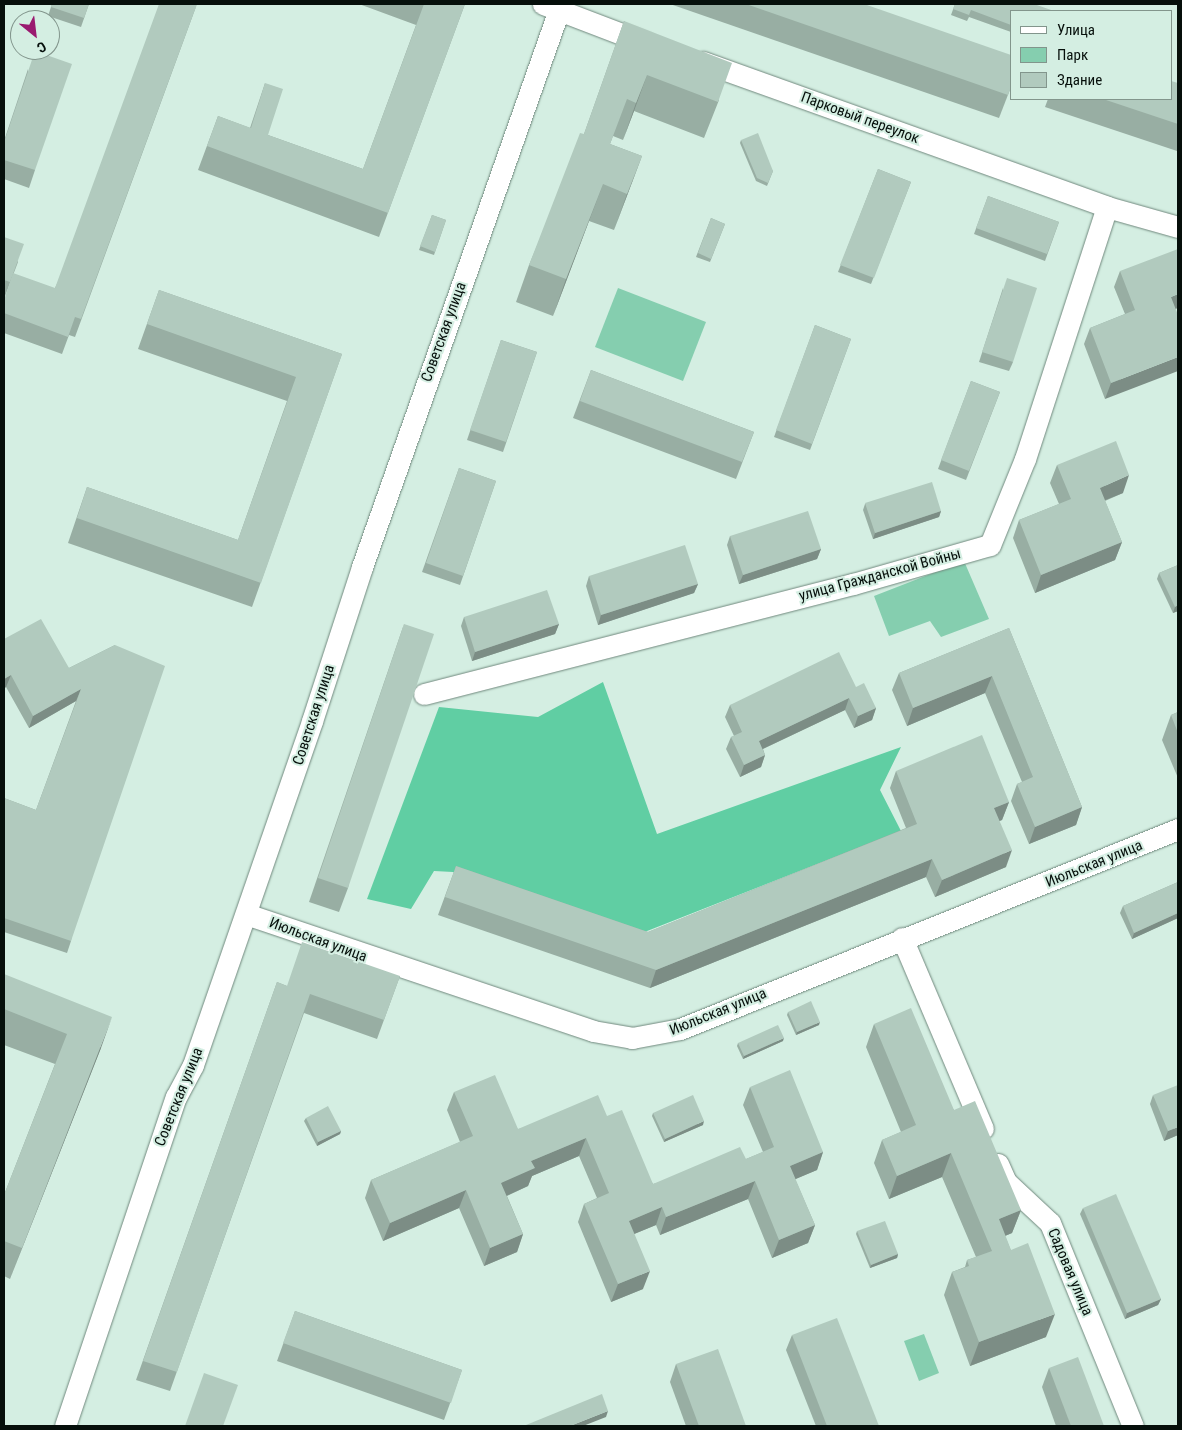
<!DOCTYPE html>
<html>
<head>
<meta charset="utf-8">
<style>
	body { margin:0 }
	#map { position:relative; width:1182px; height:1430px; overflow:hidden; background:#d4eee2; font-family:"Roboto Condensed",sans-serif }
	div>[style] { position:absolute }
	.green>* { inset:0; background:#85ceaf }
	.forest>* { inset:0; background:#60cea3 }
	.roads { filter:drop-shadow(0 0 1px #70887d) drop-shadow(0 0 1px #70887d) }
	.minor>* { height:21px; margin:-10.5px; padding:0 10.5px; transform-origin:10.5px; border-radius:10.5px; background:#fff }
	.wall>* { inset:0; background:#98aea3 }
	.shaded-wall>* { inset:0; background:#7c8d85 }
	.building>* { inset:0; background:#b1cabe }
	span { translate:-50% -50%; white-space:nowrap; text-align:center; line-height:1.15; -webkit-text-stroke:4px #d4eee2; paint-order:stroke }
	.street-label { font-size:15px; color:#060f0b }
	.frame { position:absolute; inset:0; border:5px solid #060f0b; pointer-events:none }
	.legend { position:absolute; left:1010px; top:10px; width:162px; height:90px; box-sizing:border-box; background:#d4eee2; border:1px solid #82958c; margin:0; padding:6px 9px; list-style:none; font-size:15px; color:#060f0b }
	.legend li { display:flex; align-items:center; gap:10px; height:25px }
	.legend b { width:25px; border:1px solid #82958c }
	.north { position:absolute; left:10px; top:10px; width:50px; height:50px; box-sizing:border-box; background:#d4eee2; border:1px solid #82958c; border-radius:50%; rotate:151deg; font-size:14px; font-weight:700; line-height:20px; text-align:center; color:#060f0b }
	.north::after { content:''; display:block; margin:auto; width:18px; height:22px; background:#9a1a70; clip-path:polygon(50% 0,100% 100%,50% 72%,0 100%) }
</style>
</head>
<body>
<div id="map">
	<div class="green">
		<div style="clip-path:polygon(618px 288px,706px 322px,683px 381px,595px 347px)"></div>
		<div style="clip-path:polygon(964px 561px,989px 619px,941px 637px,930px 621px,889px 636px,874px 596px)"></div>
		<div style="clip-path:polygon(924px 1334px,939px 1373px,919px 1381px,904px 1341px)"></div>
	</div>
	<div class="forest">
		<div style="clip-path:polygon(603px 682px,657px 834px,901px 747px,880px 790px,901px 831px,642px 933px,453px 872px,434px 871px,411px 909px,367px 899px,439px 707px,538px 717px)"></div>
	</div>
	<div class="roads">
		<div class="minor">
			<div style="left:543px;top:4px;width:109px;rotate:20.9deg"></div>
			<div style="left:703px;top:62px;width:429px;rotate:19.7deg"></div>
			<div style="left:1107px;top:207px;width:74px;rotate:15.7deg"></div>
			<div style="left:424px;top:694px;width:443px;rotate:-14.4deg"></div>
			<div style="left:853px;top:584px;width:142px;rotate:-15.9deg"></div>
			<div style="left:990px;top:545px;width:93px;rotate:-67.9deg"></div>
			<div style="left:1025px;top:459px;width:265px;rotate:-72deg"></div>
			<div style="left:246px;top:914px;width:366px;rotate:18.6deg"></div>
			<div style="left:593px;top:1031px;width:40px;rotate:10deg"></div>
			<div style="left:632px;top:1038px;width:49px;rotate:-10.6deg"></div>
			<div style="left:680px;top:1029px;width:537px;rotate:-21.88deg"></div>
			<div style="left:902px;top:938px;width:207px;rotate:67deg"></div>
			<div style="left:998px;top:1164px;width:20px;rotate:66deg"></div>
			<div style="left:1006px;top:1182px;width:60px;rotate:43deg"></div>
			<div style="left:1050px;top:1223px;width:219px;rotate:67.8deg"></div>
			<div style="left:65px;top:1426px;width:347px;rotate:-71.4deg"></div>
			<div style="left:176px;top:1097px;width:36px;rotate:-62deg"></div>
			<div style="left:193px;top:1065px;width:364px;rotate:-70.9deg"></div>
			<div style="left:312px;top:721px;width:162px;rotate:-72deg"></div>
			<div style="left:362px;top:567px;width:597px;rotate:-70.53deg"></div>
		</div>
	</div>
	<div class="wall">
		<div style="clip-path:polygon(52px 4px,89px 4px,81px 27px,48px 16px)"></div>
		<div style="clip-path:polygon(197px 4px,75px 337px,69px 335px,62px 354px,4px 333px,4px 300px,55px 288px)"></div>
		<div style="clip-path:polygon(359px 4px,465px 4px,379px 237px,198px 170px,218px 116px,250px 128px,265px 83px,268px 135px,363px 169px,416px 25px)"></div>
		<div style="clip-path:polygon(670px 4px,864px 4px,1011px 87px,999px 118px)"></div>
		<div style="clip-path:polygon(955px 4px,1011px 11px,1011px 32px,969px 17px,967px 21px,951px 15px)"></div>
		<div style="clip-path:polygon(624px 21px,719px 100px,704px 138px,634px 111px,623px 140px,613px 136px,610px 144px,642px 156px,614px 230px,589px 221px,553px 316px,516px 302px,529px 265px,584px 134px)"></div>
		<div style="clip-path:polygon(28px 69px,35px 170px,29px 188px,4px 179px,4px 141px)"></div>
		<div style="clip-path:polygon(1178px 83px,1178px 148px,1177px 151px,1045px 107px,1048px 99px,1171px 99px)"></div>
		<div style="clip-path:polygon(741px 140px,773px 171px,767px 186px,756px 181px,740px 143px)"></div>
		<div style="clip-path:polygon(878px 169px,911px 182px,871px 284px,838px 272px)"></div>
		<div style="clip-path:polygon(988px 196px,1059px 222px,1045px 261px,974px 234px)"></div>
		<div style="clip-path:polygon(432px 215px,446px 220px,434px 255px,419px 250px)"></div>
		<div style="clip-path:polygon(711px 218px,725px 224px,710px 262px,696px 257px)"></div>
		<div style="clip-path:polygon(4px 237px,18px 262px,4px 299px)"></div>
		<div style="clip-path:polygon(1120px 271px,1176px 309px,1105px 399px,1084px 344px,1090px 328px,1125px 314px,1114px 287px)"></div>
		<div style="clip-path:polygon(1003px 288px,1013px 362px,1009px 371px,979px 362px)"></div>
		<div style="clip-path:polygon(159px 290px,342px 354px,252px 607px,68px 543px,87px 487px,238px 540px,287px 401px,138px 349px)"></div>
		<div style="clip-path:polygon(815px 325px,851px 339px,810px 450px,774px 437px)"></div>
		<div style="clip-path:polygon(501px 340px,537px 352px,503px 452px,467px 440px)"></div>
		<div style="clip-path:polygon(591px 370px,754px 432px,736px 479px,573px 418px)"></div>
		<div style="clip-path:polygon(971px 381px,1000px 392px,966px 480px,938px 469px)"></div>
		<div style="clip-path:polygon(1057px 465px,1123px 493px,1105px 501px,1122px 542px,1115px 560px,1035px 593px,1013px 538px,1019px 520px,1059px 504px,1050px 483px)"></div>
		<div style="clip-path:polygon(459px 468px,496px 481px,460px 585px,422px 572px)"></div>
		<div style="clip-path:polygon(865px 504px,941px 511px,939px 517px,873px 539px,863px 510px)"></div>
		<div style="clip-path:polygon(730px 536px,821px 549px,817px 559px,739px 584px,727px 545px)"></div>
		<div style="clip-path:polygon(1178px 565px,1178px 611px,1173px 613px,1157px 579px,1159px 573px)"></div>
		<div style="clip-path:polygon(589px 576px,698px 584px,694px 593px,598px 625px,586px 586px)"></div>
		<div style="clip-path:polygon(464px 617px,559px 624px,555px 634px,472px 661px,461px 626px)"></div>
		<div style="clip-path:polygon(404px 624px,348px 888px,339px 912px,309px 902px)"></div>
		<div style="clip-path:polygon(1009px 628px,1082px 807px,1076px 825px,1029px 844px,1011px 801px,1017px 784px,1022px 782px,985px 693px,907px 726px,892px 690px,899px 673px)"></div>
		<div style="clip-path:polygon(4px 639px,69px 668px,115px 645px,71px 941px,67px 953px,4px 932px,4px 798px,36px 810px,76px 701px,29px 728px,6px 687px)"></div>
		<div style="clip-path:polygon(856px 687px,876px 708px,872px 720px,854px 728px,845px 710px,763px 749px,765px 755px,761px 767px,740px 777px,726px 749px,731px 737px,734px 736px,725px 717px,730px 705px)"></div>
		<div style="clip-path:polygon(1178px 712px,1178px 778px,1162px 740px,1171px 715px)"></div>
		<div style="clip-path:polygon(896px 771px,1009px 802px,1002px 820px,999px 821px,1006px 867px,935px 897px,926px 877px,650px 988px,438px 915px,456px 866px,648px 932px,906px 828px,890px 788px)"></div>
		<div style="clip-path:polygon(1178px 882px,1178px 918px,1132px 939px,1120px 913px,1123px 906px)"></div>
		<div style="clip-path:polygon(4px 974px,101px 1048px,10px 1279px,4px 1276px,4px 1195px,55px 1064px,4px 1045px)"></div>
		<div style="clip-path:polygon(400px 976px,377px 1039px,304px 1013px,170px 1391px,136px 1380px,277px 982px,287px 986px)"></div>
		<div style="clip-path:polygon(788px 1012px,819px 1025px,796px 1035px,787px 1015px)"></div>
		<div style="clip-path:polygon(874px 1024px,954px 1110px,1021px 1210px,1012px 1233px,1005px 1236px,1046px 1337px,970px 1366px,944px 1295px,952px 1272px,965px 1267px,967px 1260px,976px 1257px,942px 1177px,889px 1199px,874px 1163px,882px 1140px,901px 1132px,866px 1047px)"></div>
		<div style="clip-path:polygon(783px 1041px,743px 1059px,737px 1046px,738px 1043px)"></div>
		<div style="clip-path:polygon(750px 1087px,823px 1152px,817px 1170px,795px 1179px,815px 1225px,808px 1243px,772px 1258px,748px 1199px,660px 1235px,656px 1225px,634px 1234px,643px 1289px,611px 1302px,578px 1222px,584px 1204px,597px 1198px,579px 1156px,532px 1176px,528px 1186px,507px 1196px,523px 1234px,517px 1252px,484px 1266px,459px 1208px,383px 1241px,365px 1198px,371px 1180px,460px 1142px,447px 1110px,454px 1092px,518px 1129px,607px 1116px,653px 1184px,746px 1159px,763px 1152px,743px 1105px)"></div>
		<div style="clip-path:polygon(1153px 1095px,1178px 1135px,1164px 1141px,1150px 1104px)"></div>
		<div style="clip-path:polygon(653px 1113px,703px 1125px,664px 1142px,652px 1116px)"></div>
		<div style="clip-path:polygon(306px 1118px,341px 1131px,340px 1134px,317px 1146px,304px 1121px)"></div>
		<div style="clip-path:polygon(1083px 1208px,1161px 1299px,1158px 1305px,1125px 1319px,1080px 1214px)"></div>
		<div style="clip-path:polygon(857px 1231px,898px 1254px,897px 1258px,870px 1268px,856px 1234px)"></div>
		<div style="clip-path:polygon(295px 1311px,462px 1370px,444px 1420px,277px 1361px)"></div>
		<div style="clip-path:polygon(792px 1335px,879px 1426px,816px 1426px,786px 1350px)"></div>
		<div style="clip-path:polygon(676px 1364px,746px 1426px,686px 1426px,670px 1382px)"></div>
		<div style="clip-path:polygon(1049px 1368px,1104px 1426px,1056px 1426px,1042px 1387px)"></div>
	</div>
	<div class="shaded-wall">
		<div style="clip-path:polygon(647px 75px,634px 111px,623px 140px,636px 103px)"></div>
		<div style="clip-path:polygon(642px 156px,614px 230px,627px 194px)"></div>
		<div style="clip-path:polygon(603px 184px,589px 221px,553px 316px,566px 279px)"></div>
		<div style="clip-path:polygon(1178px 294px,1178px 308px,1165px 313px,1171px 297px)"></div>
		<div style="clip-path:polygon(1178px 357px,1178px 371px,1105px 399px,1111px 383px)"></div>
		<div style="clip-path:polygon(1129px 475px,1123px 493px,1093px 505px,1100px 488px)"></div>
		<div style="clip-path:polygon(941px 511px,939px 517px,873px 539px,875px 533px)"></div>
		<div style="clip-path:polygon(1122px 542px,1115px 560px,1035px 593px,1041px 575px)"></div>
		<div style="clip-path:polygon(821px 549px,817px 559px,739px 584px,743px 575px)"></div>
		<div style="clip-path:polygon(698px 584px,694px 593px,598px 625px,601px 615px)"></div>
		<div style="clip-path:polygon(1178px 605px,1178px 611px,1173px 613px,1175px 607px)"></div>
		<div style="clip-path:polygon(559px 624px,555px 634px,472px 661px,475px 652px)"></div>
		<div style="clip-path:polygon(11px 675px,6px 687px,4px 689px,4px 679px)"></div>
		<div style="clip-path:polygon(992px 676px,985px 693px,907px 726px,913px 708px)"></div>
		<div style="clip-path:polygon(81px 689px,76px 701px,29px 728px,33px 716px)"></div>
		<div style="clip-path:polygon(849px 698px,845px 710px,754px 753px,759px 741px)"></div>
		<div style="clip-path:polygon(876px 708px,872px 720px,854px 728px,858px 716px)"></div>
		<div style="clip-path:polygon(765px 755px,761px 767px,740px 777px,744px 765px)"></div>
		<div style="clip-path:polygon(1009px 802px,1002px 820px,987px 826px,994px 808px)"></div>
		<div style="clip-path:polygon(1082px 807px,1076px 825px,1029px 844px,1035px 827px)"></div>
		<div style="clip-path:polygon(1012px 850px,1006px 867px,935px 897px,942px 880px)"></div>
		<div style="clip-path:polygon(932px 859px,926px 877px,650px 988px,656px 970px)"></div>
		<div style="clip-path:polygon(1178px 913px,1178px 918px,1132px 939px,1134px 933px)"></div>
		<div style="clip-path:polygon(112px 1017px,101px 1048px,10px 1279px,22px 1248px)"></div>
		<div style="clip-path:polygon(820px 1022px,819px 1025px,796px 1035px,797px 1032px)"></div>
		<div style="clip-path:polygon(784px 1038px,783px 1041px,743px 1059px,744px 1056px)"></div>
		<div style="clip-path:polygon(704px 1121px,703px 1125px,664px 1142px,665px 1139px)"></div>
		<div style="clip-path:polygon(1178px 1127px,1178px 1135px,1164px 1141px,1168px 1131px)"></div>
		<div style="clip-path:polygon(341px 1131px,340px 1134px,317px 1146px,318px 1142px)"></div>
		<div style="clip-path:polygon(586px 1138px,579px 1156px,532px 1176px,528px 1186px,495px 1201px,501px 1183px,531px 1161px)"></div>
		<div style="clip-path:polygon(823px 1152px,817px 1170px,784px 1184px,790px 1166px)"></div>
		<div style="clip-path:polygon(951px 1153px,942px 1177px,889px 1199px,897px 1176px)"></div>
		<div style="clip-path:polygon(755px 1181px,748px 1199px,660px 1235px,666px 1217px)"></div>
		<div style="clip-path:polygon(466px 1190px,459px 1208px,383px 1241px,390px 1223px)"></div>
		<div style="clip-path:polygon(662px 1207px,656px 1225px,622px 1239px,629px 1221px)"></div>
		<div style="clip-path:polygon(1021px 1210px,1012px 1233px,990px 1242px,999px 1219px)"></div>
		<div style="clip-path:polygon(815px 1225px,808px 1243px,772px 1258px,779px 1240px)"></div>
		<div style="clip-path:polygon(523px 1234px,517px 1252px,484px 1266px,490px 1248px)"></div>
		<div style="clip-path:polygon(898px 1254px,897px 1258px,870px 1268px,871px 1265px)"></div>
		<div style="clip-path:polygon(650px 1271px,643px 1289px,611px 1302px,618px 1284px)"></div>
		<div style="clip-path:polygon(1161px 1299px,1158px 1305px,1125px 1319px,1127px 1313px)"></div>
		<div style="clip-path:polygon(1055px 1314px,1046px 1337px,970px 1366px,979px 1342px)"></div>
		<div style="clip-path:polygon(608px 1411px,606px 1417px,583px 1426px,570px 1426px)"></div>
	</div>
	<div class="building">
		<div style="clip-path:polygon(52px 4px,89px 4px,84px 18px,51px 7px)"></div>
		<div style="clip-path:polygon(159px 4px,197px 4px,81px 319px,75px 317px,68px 337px,4px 313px,4px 300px,13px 273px,55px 288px)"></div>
		<div style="clip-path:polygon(424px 4px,465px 4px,388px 213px,207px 146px,218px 116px,251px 128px,265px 83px,283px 89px,268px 135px,363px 169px)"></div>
		<div style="clip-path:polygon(746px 4px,864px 4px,1011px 55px,1011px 87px,1008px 95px)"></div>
		<div style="clip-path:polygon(955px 4px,1034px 4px,1054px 11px,1011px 11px,1011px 25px,971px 10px,969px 15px,953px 9px)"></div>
		<div style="clip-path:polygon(624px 21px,732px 63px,718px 102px,647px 75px,636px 103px,627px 99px,610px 144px,642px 156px,627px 194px,603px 184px,566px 279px,529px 265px,580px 133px,584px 134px)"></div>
		<div style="clip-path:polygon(35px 51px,72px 64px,35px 170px,4px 160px,4px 142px)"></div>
		<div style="clip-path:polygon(1171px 81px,1178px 83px,1178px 124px,1103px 99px,1171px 99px)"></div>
		<div style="clip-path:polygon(758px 133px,773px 171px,768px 183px,757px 178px,741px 140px)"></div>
		<div style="clip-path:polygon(878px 169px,911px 182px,874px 278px,840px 265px)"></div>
		<div style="clip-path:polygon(988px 196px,1059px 222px,1047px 254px,976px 228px)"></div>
		<div style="clip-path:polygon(432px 215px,446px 220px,435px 252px,420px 246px)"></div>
		<div style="clip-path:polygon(711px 218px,725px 224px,711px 259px,698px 253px)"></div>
		<div style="clip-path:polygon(4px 237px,24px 244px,10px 282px,4px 280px)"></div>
		<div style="clip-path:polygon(1178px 249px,1178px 294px,1171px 297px,1178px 315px,1178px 357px,1111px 383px,1090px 328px,1135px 310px,1120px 271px)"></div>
		<div style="clip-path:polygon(1007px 278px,1037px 288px,1013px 362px,982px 352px)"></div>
		<div style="clip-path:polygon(159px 290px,342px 354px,261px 583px,77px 518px,87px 487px,238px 540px,296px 377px,147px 324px)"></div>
		<div style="clip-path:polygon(815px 325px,851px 339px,812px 444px,776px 430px)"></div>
		<div style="clip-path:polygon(501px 340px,537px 352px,506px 442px,470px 430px)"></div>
		<div style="clip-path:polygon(591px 370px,754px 432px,742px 462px,580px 401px)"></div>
		<div style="clip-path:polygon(971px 381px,1000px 392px,969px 471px,941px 460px)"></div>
		<div style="clip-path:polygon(1116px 441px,1129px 475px,1100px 488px,1122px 542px,1041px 575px,1019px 520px,1071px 499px,1057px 465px)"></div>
		<div style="clip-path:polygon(459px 468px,496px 481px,463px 576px,426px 563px)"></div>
		<div style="clip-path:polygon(932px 482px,941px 511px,875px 533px,865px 503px)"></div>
		<div style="clip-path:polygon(808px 511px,821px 549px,743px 575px,730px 536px)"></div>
		<div style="clip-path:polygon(685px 545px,698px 584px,601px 615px,589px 576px)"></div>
		<div style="clip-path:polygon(1178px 565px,1178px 605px,1175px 607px,1159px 573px)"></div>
		<div style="clip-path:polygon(547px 590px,559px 624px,475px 652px,464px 617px)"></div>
		<div style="clip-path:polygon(41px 619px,69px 668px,115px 645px,165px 666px,71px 941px,4px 918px,4px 798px,36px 810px,81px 689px,33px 716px,11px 675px,4px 679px,4px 639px)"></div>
		<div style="clip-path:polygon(404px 624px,434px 634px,348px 888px,318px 878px)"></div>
		<div style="clip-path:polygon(1009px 628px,1082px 807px,1035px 827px,1017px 784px,1033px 777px,992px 676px,913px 708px,899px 673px)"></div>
		<div style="clip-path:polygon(839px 652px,856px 687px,864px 683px,876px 708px,858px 716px,849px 698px,759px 741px,765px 755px,744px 765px,731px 737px,742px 732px,730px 705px)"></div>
		<div style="clip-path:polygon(1178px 712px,1178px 733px,1171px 715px)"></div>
		<div style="clip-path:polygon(982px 735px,1009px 802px,994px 808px,1012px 850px,942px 880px,932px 859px,656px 970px,445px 897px,456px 866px,648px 932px,917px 824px,896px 771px)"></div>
		<div style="clip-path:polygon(1178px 882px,1178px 913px,1134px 933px,1123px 906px)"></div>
		<div style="clip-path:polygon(302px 942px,400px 976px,384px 1020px,310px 994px,177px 1372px,143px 1361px,277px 982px,287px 986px)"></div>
		<div style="clip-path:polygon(4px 974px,112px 1017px,22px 1248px,4px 1241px,4px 1195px,67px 1034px,4px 1009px)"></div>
		<div style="clip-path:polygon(811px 1001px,820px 1022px,797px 1032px,788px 1012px)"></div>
		<div style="clip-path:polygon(911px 1008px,954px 1110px,975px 1101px,1021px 1210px,999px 1219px,1011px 1250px,1028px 1243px,1055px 1314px,979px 1342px,952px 1272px,969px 1266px,967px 1260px,992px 1251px,951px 1153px,897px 1176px,882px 1140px,916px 1125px,874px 1024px)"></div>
		<div style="clip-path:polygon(778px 1025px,784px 1038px,744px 1056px,738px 1043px)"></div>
		<div style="clip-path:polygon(790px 1070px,823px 1152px,790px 1166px,815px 1225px,779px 1240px,755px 1181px,666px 1217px,662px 1207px,629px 1221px,650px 1271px,618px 1284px,584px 1204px,609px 1193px,586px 1138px,531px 1161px,535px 1168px,501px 1183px,523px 1234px,490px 1248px,466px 1190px,390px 1223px,371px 1180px,473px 1136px,454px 1092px,495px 1075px,518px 1129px,598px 1095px,607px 1116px,622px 1110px,653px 1184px,740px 1147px,746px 1159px,774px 1147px,750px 1087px)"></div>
		<div style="clip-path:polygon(1178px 1085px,1178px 1127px,1168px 1131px,1153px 1095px)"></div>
		<div style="clip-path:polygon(693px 1095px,704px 1121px,665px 1139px,653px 1113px)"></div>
		<div style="clip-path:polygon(328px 1106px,341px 1131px,318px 1142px,306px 1118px)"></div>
		<div style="clip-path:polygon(1116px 1194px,1161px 1299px,1127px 1313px,1083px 1208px)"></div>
		<div style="clip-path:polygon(885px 1221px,898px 1254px,871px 1265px,857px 1231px)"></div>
		<div style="clip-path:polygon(295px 1311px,462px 1370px,451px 1403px,283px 1343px)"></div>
		<div style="clip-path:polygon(837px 1318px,879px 1426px,827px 1426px,792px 1335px)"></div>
		<div style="clip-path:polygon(718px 1349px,746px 1426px,699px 1426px,676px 1364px)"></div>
		<div style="clip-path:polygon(1078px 1357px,1104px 1426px,1071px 1426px,1049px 1368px)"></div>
		<div style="clip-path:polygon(204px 1373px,238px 1385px,223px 1426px,185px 1426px)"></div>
		<div style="clip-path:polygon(602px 1394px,608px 1411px,570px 1426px,527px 1426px,526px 1425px)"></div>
	</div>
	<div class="street-label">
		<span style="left:860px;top:118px;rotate:20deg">Парковый переулок</span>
		<span style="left:444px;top:332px;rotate:-70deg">Советская улица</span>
		<span style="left:880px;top:575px;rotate:-15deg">улица Гражданской Войны</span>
		<span style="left:314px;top:715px;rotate:-72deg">Советская улица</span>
		<span style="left:1094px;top:864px;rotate:-22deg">Июльская улица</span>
		<span style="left:318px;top:940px;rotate:20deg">Июльская улица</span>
		<span style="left:718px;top:1012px;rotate:-22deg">Июльская улица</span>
		<span style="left:179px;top:1097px;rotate:-68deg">Советская улица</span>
		<span style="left:1070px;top:1272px;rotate:67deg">Садовая улица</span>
	</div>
	<div class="frame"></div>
	<ul class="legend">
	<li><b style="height:6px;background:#fff"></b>Улица</li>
	<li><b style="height:14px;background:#85ceaf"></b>Парк</li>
	<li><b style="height:14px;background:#b1cabe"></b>Здание</li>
	</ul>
	<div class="north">С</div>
</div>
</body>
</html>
